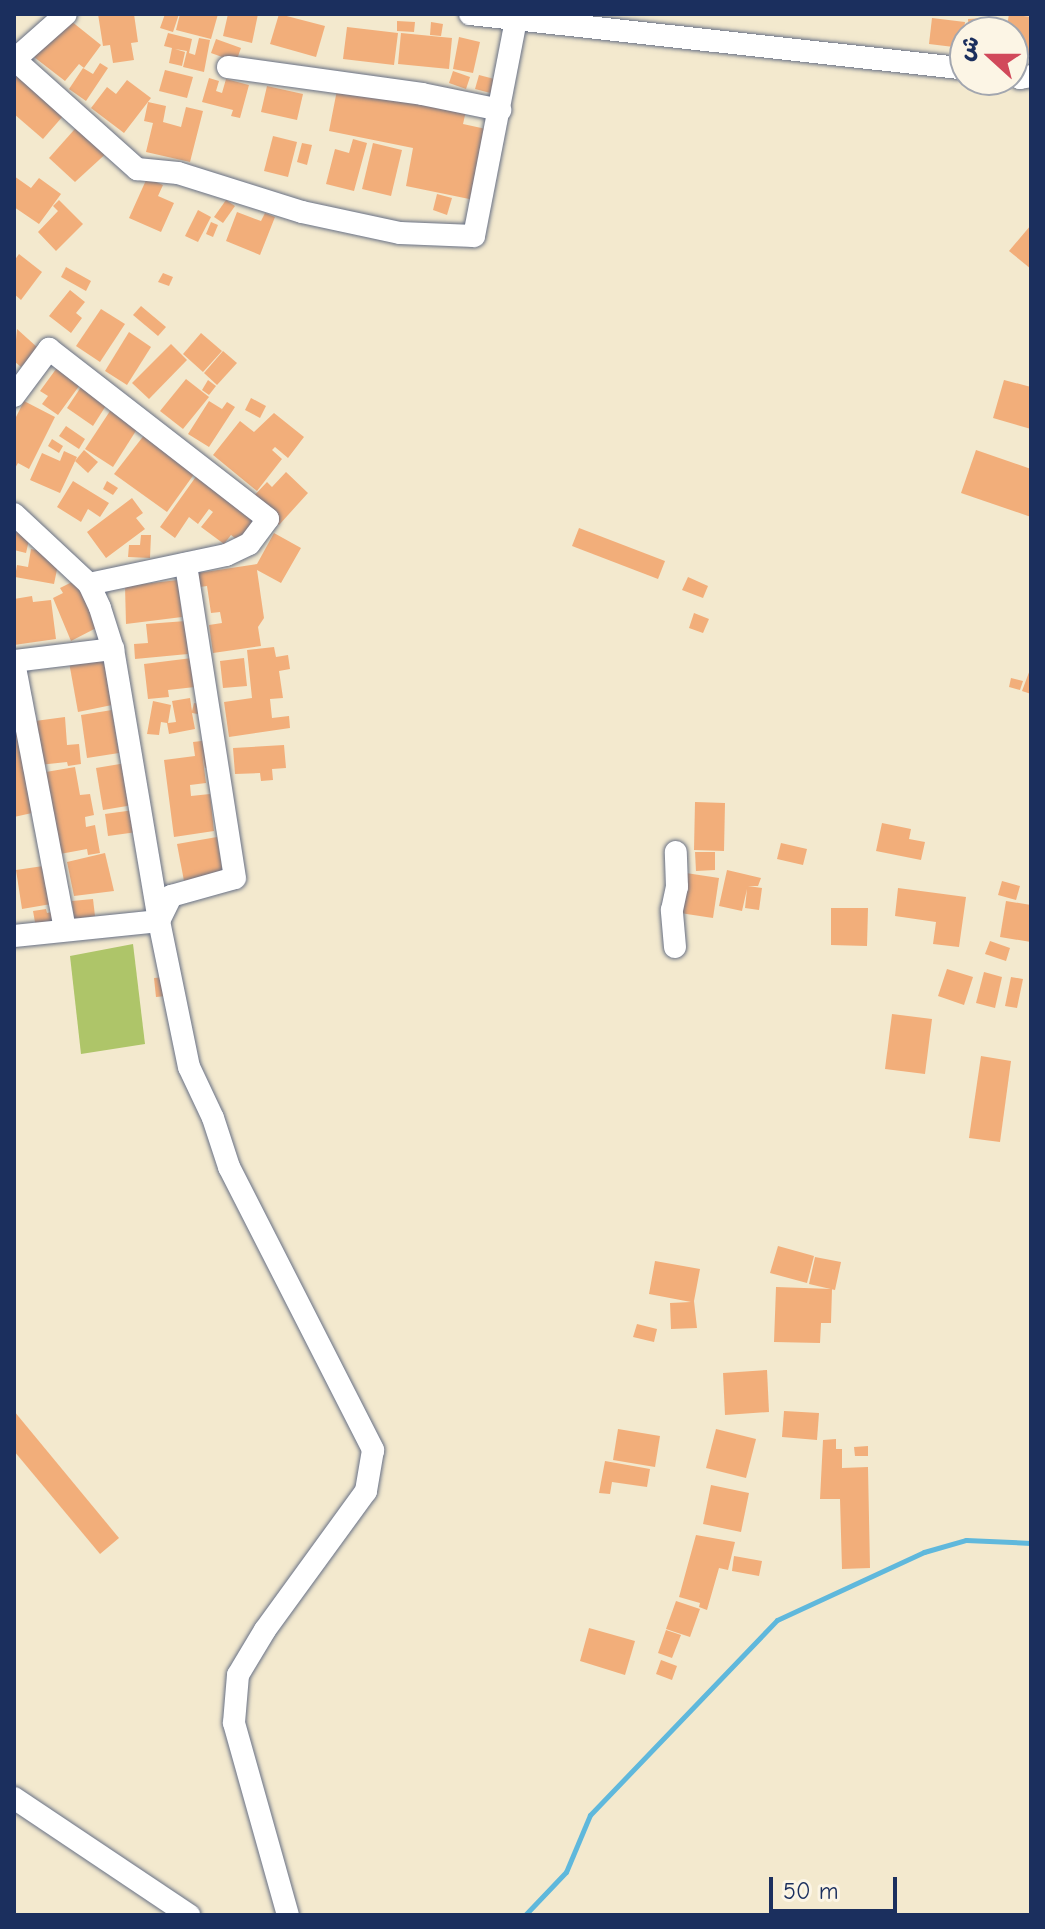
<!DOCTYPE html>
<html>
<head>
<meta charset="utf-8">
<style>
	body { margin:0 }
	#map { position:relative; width:1045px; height:1929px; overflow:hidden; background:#f3e9ce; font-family:"Comic Neue","Playpen Sans Arabic",sans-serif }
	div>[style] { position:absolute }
	.green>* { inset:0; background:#aec569 }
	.stream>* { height:5px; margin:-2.5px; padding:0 2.5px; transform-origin:2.5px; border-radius:2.5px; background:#5fb8dc }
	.building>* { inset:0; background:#f2ae7a }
	.roads { filter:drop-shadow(0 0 2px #677085) drop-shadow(0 0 2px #677085) }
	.minor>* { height:22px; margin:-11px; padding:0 11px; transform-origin:11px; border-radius:11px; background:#fff }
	span { translate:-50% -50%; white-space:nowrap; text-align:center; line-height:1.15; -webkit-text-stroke:7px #fcf5e5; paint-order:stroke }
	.frame { position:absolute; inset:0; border:16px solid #1b2f5e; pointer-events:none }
	.north { position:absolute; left:949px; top:16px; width:80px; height:80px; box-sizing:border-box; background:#fcf5e5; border:2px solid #a2a6af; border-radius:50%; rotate:291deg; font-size:22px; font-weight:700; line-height:32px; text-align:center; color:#1b2f5e }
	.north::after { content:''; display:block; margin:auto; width:28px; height:36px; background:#d1495b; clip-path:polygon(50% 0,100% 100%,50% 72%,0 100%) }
	.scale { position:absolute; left:769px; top:1877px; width:128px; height:36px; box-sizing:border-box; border:4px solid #1b2f5e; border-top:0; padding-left:10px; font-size:24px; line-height:28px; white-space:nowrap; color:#1b2f5e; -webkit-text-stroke:6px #fcf5e5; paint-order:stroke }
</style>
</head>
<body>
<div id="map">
	<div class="green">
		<div style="clip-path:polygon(133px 944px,145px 1044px,81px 1054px,70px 956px)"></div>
	</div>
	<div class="stream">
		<div style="left:525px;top:1915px;width:59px;rotate:-46.4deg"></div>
		<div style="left:566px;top:1872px;width:62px;rotate:-67.2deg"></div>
		<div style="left:590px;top:1815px;width:270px;rotate:-46.2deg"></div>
		<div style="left:777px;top:1620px;width:162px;rotate:-24.8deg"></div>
		<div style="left:924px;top:1552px;width:44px;rotate:-15.9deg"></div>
		<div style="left:966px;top:1540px;width:65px;rotate:2.6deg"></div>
	</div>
	<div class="building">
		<div style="clip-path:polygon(98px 14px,134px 14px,138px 42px,131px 43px,134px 60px,113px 63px,110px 45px,103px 46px)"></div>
		<div style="clip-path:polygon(165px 14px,179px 14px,173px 32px,160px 28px)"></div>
		<div style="clip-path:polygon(180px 14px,218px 14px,211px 39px,176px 30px)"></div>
		<div style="clip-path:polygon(228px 14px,258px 14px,252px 43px,223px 36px)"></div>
		<div style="clip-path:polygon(279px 14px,325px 26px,316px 57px,270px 44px)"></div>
		<div style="clip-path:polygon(1009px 14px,1031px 17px,1031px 59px,1013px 57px,1013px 32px,1006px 32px)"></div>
		<div style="clip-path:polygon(66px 17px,101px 45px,84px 68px,79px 64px,65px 81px,34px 57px)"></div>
		<div style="clip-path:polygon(932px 18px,965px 22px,962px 48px,929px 44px)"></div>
		<div style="clip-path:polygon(984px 18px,985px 32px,969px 32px,968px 19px)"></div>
		<div style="clip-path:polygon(397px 21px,415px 22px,414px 32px,397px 31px)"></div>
		<div style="clip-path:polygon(431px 22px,443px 24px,441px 36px,430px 35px)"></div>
		<div style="clip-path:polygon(347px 27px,398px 33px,394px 65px,343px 59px)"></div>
		<div style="clip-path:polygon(168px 33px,192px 39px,189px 53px,195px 55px,199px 38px,210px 40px,204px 72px,183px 67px,187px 51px,175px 49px,185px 52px,182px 66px,169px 63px,172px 48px,164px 46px)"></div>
		<div style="clip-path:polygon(401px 33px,452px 38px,449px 69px,398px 64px)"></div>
		<div style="clip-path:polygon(459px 37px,480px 42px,473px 73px,453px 69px)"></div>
		<div style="clip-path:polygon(216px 39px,241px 48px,236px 62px,211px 53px)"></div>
		<div style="clip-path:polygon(100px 63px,108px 68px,86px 101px,69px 89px,83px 68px,93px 74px)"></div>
		<div style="clip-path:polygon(165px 70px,193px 77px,187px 98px,159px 91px)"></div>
		<div style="clip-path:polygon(453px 71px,470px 77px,466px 89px,449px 83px)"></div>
		<div style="clip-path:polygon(14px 74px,63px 116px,43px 139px,14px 114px)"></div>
		<div style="clip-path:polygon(479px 75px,502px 81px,498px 95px,475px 89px)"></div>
		<div style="clip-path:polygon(209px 78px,219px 81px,216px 91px,222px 93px,226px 79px,249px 85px,240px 118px,231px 116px,233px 110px,202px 102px)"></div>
		<div style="clip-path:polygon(127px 80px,151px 98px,124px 133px,91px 108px,107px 87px,116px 94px)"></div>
		<div style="clip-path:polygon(267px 86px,303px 94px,297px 120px,261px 112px)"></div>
		<div style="clip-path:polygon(337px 90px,466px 111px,463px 124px,486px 129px,479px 201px,406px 186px,413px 148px,329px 131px)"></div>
		<div style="clip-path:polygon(148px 102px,166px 106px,163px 122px,181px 127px,186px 107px,203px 111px,190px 162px,146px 152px,153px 123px,144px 121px)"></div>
		<div style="clip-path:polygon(82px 121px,111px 149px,75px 182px,49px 158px)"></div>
		<div style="clip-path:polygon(273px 136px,297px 142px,288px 177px,264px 171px)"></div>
		<div style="clip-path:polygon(353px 139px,367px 143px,354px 191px,326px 184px,335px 149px,349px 153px)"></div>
		<div style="clip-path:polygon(302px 143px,312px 145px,307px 165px,297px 162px)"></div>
		<div style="clip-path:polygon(373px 143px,402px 150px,391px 196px,362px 189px)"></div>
		<div style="clip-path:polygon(14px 176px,31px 188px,39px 178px,61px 194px,39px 224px,14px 207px)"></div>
		<div style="clip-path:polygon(147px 178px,163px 185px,158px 196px,174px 203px,161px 232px,129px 218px)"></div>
		<div style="clip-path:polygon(437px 194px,452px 198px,447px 215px,433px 210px)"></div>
		<div style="clip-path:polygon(59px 200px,83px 224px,56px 251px,38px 232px,58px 211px,53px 206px)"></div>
		<div style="clip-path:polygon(226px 200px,235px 206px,223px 223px,214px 217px)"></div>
		<div style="clip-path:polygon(198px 210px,211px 217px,198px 242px,185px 236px)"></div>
		<div style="clip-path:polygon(237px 212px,261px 221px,265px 213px,275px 217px,260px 255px,226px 241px)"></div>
		<div style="clip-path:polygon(211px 222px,218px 225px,213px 237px,206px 234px)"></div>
		<div style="clip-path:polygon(1031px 225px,1031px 269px,1009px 251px)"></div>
		<div style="clip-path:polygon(19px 254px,42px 272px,21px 300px,14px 294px,14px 261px)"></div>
		<div style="clip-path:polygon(66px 267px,91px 281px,86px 291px,61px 277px)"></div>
		<div style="clip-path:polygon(163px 273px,173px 277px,169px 286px,158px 282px)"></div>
		<div style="clip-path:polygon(70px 290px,85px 302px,76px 313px,82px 318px,71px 333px,49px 316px)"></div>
		<div style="clip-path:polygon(141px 306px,166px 327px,158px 336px,133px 315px)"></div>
		<div style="clip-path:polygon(101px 309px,125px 324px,100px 362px,76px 346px)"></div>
		<div style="clip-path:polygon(17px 329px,38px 348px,21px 367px,14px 361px)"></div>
		<div style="clip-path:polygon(129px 332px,151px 347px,127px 385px,105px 371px)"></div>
		<div style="clip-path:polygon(201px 333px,222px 351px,203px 372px,183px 354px)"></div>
		<div style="clip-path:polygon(171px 344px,187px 360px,149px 399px,132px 383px)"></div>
		<div style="clip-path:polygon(223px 351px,237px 363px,217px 385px,204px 373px)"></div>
		<div style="clip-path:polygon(59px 365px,82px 382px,58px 415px,42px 404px,48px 396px,40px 391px)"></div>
		<div style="clip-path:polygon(186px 379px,209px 397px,183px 429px,160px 411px)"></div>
		<div style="clip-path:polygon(208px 380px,216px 386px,209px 395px,202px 390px)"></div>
		<div style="clip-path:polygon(1004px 380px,1031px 387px,1031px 429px,993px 418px)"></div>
		<div style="clip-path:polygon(81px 387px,107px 404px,93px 426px,67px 408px)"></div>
		<div style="clip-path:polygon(251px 398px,266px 406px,260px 418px,245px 410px)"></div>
		<div style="clip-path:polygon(24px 401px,55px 417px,29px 469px,18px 463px,14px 470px,14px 421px)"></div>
		<div style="clip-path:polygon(209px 401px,222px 409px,227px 402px,235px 407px,209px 447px,188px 434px)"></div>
		<div style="clip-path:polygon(112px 408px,139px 426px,113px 467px,85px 449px)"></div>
		<div style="clip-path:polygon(274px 413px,304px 437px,288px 458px,275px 447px,272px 450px,282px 459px,257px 491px,213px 455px,240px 421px,254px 432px)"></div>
		<div style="clip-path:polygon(66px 426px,85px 439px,79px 449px,59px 436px)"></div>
		<div style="clip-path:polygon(145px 434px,197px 470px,167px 512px,114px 474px)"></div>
		<div style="clip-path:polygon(52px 439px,63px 446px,59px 453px,48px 446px)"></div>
		<div style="clip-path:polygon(84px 450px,98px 462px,88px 473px,75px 461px)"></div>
		<div style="clip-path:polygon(976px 450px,1031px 469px,1031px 517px,961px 493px)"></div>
		<div style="clip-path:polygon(64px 451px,77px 457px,60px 493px,30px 480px,42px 453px,60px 461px)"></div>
		<div style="clip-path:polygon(200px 471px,260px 515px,240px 542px,231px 535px,224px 544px,201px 527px,213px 512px,209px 509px,198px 524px,189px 517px,175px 538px,160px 527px)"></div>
		<div style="clip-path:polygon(286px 472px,308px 493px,279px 525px,251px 499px,267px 482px,272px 487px)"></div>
		<div style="clip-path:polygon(73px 481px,109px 503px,100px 517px,88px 509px,81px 522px,57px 507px)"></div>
		<div style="clip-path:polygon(107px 481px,118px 488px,113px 495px,103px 489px)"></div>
		<div style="clip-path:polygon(132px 498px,143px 513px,136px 518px,145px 529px,106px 558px,87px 532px)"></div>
		<div style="clip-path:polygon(17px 528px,31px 531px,26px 553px,14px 550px)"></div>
		<div style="clip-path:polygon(579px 528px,665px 561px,658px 579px,572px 546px)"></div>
		<div style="clip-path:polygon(274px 533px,301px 548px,281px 583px,257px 570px,264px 618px,258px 627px,261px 646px,213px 653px,209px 625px,222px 623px,220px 612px,211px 613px,207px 586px,200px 587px,198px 573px,257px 564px)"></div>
		<div style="clip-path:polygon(141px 535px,151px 535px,150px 558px,128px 557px,129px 545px,140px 545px)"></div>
		<div style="clip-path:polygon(31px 549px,60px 555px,54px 584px,15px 577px,17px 565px,28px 567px)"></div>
		<div style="clip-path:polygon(688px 577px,708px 586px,703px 598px,682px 590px)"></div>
		<div style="clip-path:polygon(78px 579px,102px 625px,71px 641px,53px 598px,63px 593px,60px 588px)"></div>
		<div style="clip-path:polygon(178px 580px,182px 617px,126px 624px,125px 586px)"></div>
		<div style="clip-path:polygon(32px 596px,33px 602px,51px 600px,56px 639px,14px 645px,14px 599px)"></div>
		<div style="clip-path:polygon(694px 613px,709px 619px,703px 633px,689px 628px)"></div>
		<div style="clip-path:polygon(186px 621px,188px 654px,135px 659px,134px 644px,148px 643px,146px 624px)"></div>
		<div style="clip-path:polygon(274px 647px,276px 657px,288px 655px,290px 669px,279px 671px,283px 698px,270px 699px,272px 718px,289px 716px,290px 728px,229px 737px,224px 702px,252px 698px,247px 650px)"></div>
		<div style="clip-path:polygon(103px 656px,112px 705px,78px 712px,69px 662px)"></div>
		<div style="clip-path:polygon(192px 658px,195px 687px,168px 690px,169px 697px,148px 699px,144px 664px)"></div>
		<div style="clip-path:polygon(244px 658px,247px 686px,223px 688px,220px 661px)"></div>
		<div style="clip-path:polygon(1031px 667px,1031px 694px,1022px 691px)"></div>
		<div style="clip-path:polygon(1011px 678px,1023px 681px,1020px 690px,1009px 687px)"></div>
		<div style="clip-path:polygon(190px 698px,192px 711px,194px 703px,206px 705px,203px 715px,192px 713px,195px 729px,169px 734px,167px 723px,161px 722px,159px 735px,147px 734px,153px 701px,171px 705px,168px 723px,176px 722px,172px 701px)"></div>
		<div style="clip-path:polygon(112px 710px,119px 753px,87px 758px,81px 715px)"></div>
		<div style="clip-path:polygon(65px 717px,67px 745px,79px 744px,81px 764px,68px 766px,67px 762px,39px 765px,35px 721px)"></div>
		<div style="clip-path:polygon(14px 720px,32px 813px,14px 817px)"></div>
		<div style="clip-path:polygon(210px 740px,214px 766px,205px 768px,202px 751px,206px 783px,190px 785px,191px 796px,210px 794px,214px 831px,174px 837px,164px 760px,195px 756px,193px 742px)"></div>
		<div style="clip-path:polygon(284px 745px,286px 768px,272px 769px,273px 780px,261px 781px,260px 773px,235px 774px,233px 748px)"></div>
		<div style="clip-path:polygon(126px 763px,133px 805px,103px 810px,96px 768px)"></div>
		<div style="clip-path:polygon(75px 767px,80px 795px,90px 794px,94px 815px,85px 817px,86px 827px,95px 825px,100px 853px,88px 855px,87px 849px,60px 854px,46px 772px)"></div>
		<div style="clip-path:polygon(695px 802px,725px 803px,724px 851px,694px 850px)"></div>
		<div style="clip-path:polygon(134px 810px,137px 832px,108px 836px,105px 814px)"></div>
		<div style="clip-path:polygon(882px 823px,911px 829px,909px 839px,925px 842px,921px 860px,876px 851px)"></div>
		<div style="clip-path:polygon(217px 837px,223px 874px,184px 881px,177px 844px)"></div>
		<div style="clip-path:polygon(781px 843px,807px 849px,803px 865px,777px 859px)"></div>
		<div style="clip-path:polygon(695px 852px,715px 852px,715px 870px,696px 871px)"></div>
		<div style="clip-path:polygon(105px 853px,114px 891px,74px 896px,67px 862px)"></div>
		<div style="clip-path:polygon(50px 865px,57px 903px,22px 909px,16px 870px)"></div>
		<div style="clip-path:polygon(727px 870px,761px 878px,758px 886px,748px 886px,762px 888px,759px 910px,745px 908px,747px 889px,742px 911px,719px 906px)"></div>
		<div style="clip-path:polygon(686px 873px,719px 878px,713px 918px,680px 913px)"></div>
		<div style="clip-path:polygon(1002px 881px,1020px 886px,1016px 900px,998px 895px)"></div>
		<div style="clip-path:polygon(898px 888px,966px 897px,959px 947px,933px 944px,936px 922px,895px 916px)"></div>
		<div style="clip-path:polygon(93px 899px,95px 916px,74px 919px,72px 901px)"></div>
		<div style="clip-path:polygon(1006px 901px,1031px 905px,1031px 942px,1000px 937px)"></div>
		<div style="clip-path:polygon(831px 908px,868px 908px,867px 946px,831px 945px)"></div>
		<div style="clip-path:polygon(46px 909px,47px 913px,56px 911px,57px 924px,36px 928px,33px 911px)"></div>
		<div style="clip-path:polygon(990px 941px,1010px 948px,1006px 961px,985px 954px)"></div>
		<div style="clip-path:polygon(947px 969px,973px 977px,964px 1005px,938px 996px)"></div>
		<div style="clip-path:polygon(984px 972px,1002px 977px,995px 1008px,976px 1003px)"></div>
		<div style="clip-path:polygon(165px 977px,167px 996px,156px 997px,154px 978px)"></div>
		<div style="clip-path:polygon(1011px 977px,1023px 979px,1017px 1008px,1005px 1006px)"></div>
		<div style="clip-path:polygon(892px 1014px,932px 1019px,925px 1074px,885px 1069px)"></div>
		<div style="clip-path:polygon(981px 1056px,1011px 1061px,1000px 1142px,969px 1138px)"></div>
		<div style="clip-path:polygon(778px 1246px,814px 1256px,807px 1283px,770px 1273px)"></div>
		<div style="clip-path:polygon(815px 1257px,841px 1262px,835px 1290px,809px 1284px)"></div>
		<div style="clip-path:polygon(655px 1261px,700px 1269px,694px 1301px,697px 1328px,671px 1329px,670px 1303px,691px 1302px,649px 1294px)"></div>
		<div style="clip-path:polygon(776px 1287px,832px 1289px,831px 1323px,821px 1323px,820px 1343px,774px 1342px)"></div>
		<div style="clip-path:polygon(637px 1324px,657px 1329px,654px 1342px,633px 1337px)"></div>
		<div style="clip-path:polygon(767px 1370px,769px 1412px,725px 1415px,723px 1373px)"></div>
		<div style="clip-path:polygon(14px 1411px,119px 1538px,100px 1554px,14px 1451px)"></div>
		<div style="clip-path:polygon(784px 1411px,819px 1413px,817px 1440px,782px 1437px)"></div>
		<div style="clip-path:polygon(618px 1429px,660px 1436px,655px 1467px,613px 1460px)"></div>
		<div style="clip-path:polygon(716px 1429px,756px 1439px,746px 1478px,706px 1468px)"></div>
		<div style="clip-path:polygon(836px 1439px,836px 1449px,842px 1449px,842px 1468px,868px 1467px,870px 1568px,842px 1569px,840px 1499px,820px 1499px,823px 1440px)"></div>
		<div style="clip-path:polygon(868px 1446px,868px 1456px,855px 1456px,854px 1447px)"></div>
		<div style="clip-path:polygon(605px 1461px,650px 1469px,647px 1487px,612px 1482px,610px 1494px,599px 1493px)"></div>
		<div style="clip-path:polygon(711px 1485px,749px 1493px,741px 1532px,703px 1524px)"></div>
		<div style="clip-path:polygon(696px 1535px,735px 1542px,728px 1570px,719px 1568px,707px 1610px,699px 1607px,700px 1603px,679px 1597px)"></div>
		<div style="clip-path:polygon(734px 1556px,762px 1561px,759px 1576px,732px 1571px)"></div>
		<div style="clip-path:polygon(676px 1601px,700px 1609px,690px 1637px,666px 1629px)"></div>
		<div style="clip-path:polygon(589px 1628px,635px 1641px,625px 1675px,580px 1661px)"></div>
		<div style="clip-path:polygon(666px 1630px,681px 1635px,672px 1658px,658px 1653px)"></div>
		<div style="clip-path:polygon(661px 1660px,677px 1666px,672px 1680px,656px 1674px)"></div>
	</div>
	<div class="roads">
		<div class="minor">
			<div style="left:470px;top:14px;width:498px;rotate:6.3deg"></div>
			<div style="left:14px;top:60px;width:69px;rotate:-41.5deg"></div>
			<div style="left:15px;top:60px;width:164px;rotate:41.8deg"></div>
			<div style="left:137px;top:169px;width:41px;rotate:5.6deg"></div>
			<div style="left:178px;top:173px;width:130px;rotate:17.5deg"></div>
			<div style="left:302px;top:212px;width:100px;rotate:12.1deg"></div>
			<div style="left:400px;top:233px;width:74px;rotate:2.3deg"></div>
			<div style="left:474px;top:236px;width:221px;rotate:-79deg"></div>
			<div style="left:228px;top:67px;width:196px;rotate:7.9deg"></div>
			<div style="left:422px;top:94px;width:80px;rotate:11.6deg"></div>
			<div style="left:1013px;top:74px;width:8px;rotate:30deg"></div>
			<div style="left:1020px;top:78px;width:11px;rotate:-10deg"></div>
			<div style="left:14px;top:396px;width:59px;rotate:-53.3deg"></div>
			<div style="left:49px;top:349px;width:277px;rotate:37.8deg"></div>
			<div style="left:268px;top:519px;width:31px;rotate:127deg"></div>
			<div style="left:249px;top:544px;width:25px;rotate:154deg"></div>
			<div style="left:226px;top:555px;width:140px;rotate:168deg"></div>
			<div style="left:14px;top:514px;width:103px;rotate:43deg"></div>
			<div style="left:89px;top:584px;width:26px;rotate:65deg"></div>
			<div style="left:100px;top:608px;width:43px;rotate:72.4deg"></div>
			<div style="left:113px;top:649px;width:276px;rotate:80.4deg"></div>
			<div style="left:159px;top:921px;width:149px;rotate:78.4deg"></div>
			<div style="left:189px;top:1067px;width:56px;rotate:64.8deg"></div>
			<div style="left:213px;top:1118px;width:52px;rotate:71.9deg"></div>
			<div style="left:229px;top:1167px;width:318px;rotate:63deg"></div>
			<div style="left:373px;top:1450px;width:42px;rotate:99.7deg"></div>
			<div style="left:366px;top:1491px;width:172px;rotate:126deg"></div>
			<div style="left:265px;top:1630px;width:52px;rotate:121deg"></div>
			<div style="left:238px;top:1675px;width:48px;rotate:94.8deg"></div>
			<div style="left:234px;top:1723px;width:199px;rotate:74.3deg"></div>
			<div style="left:14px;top:661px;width:100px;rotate:-6.9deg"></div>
			<div style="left:14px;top:662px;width:272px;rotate:79.2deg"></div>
			<div style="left:14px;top:936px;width:146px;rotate:-5.9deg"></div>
			<div style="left:159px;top:921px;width:28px;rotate:-64deg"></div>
			<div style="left:171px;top:896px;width:66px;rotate:-15.7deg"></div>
			<div style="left:235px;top:878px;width:318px;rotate:-98.9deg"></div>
			<div style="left:675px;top:947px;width:37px;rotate:-95deg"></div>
			<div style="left:672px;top:910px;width:24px;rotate:-78deg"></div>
			<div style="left:677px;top:887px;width:35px;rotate:-92deg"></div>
			<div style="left:14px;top:1798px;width:211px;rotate:33.8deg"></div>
		</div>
	</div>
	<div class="frame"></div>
	<div class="north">ش</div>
	<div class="scale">50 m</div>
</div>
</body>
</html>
